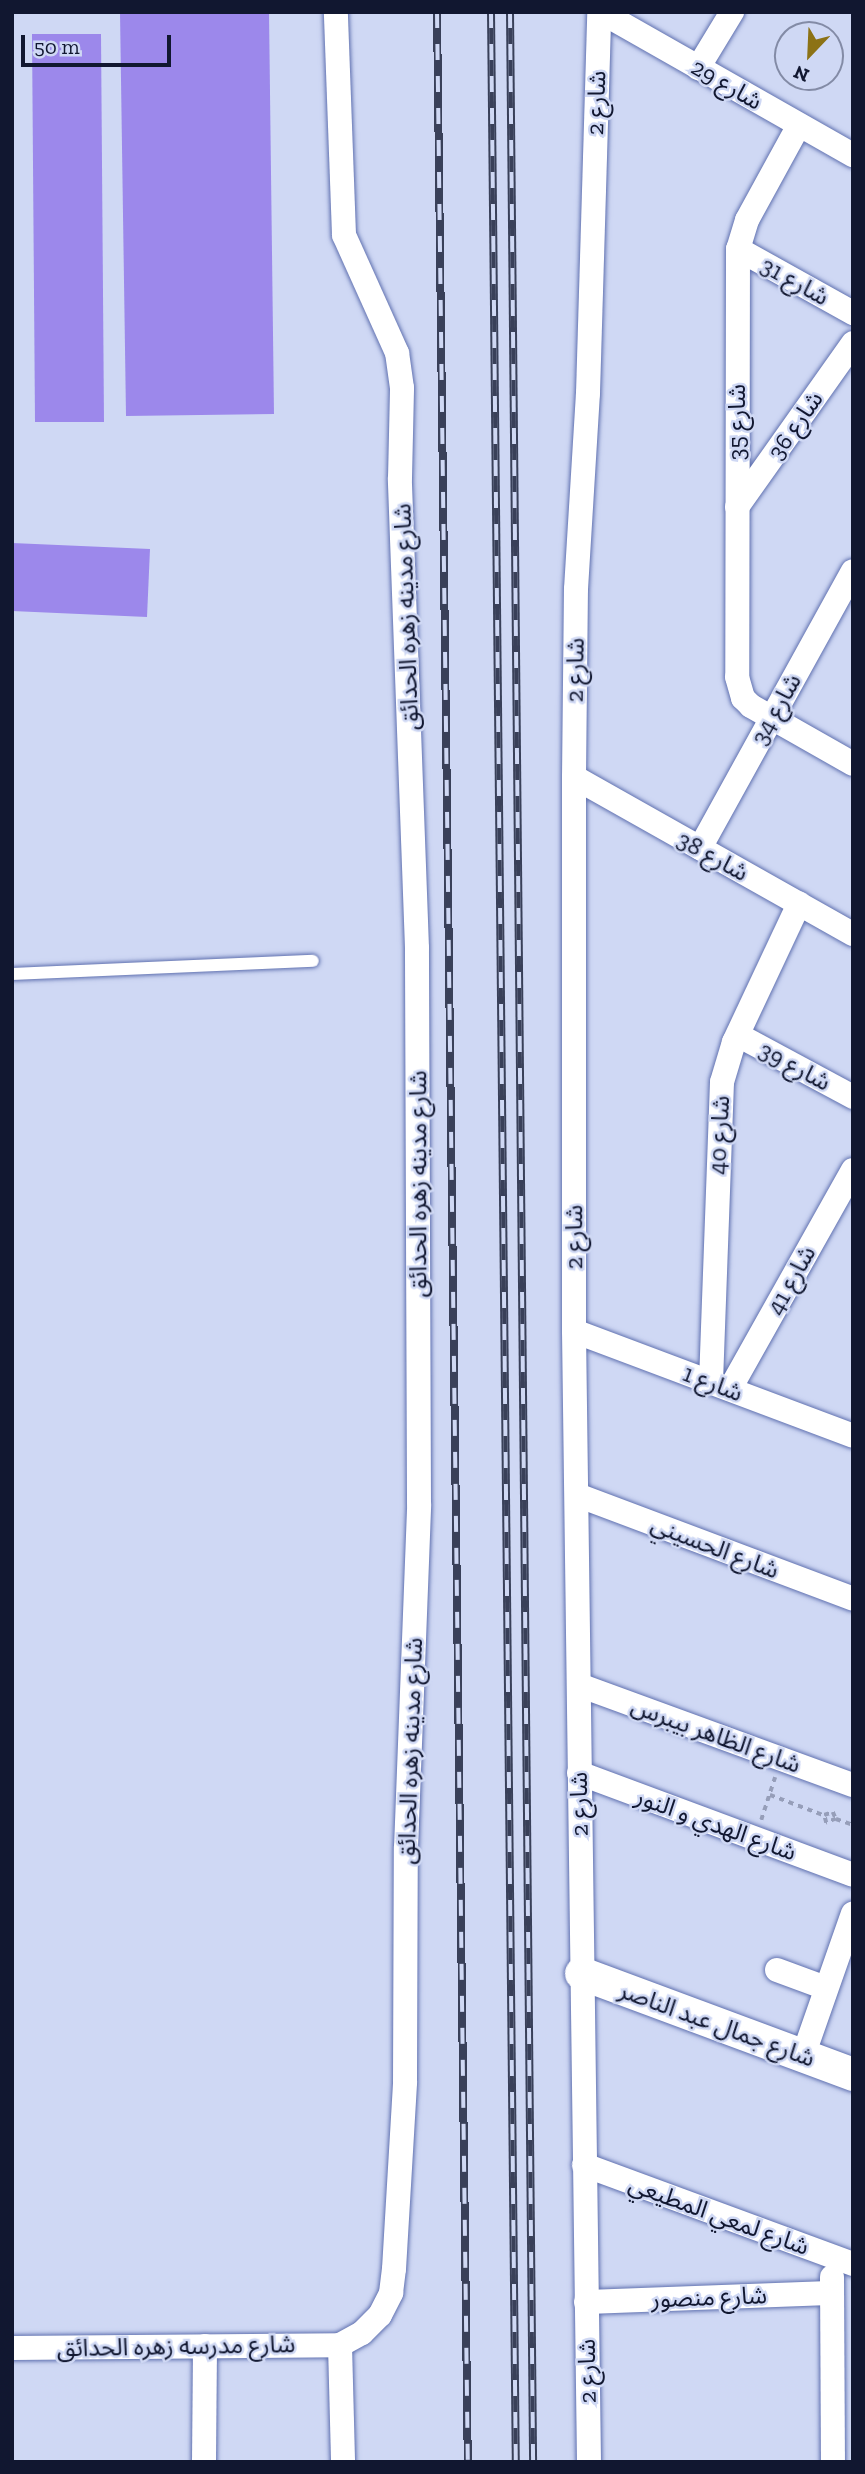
<!DOCTYPE html>
<html>
<head>
<meta charset="utf-8">
<style>
	body { margin:0 }
	#map { position:relative; width:865px; height:2474px; overflow:hidden; background:#cfd8f4; font-family:"Zilla Slab","Noto Sans Arabic",serif }
	div>[style] { position:absolute }
	.building>* { inset:0; background:#9c88eb }
	.path>* { height:3.5px; margin-top:-1.75px; transform-origin:0; background:repeating-linear-gradient(90deg,#969eb9 0 5px,transparent 0 10px) }
	.roads { filter:drop-shadow(0 0 2px #6071b0) drop-shadow(0 0 2px #6071b0) }
	.lane>* { height:12px; margin:-6px; padding:0 6px; transform-origin:6px; border-radius:6px; background:#fff }
	.street>* { height:24px; margin:-12px; padding:0 12px; transform-origin:12px; border-radius:12px; background:#fff }
	.secondary>* { height:33px; margin:-16.5px; padding:0 16.5px; transform-origin:16.5px; border-radius:16.5px; background:#fff }
	.rail>* { height:8px; margin-top:-4px; transform-origin:0; background:repeating-linear-gradient(90deg,#cfd8f4 0 16px,#394059 0 32px); box-sizing:border-box; border-block:2px solid #394059 }
	span { translate:-50% -50%; white-space:nowrap; text-align:center; line-height:1.15; -webkit-text-stroke:5px #cfd8f4; paint-order:stroke }
	.street-label { font-size:24px; color:#111730 }
	.frame { position:absolute; inset:0; border:14px solid #111730; pointer-events:none }
	.north { position:absolute; left:774px; top:21px; width:70px; height:70px; box-sizing:border-box; background:#cfd8f4; border:2px solid #838ba6; border-radius:50%; rotate:203deg; font-size:19px; font-weight:700; line-height:28px; text-align:center; color:#111730 }
	.north::after { content:''; display:block; margin:auto; width:24px; height:32px; background:#8c7215; clip-path:polygon(50% 0,100% 100%,50% 72%,0 100%) }
	.scale { position:absolute; left:21px; top:35px; width:150px; height:32px; box-sizing:border-box; border:4px solid #111730; border-top:0; padding-left:9px; font-size:21px; line-height:24px; white-space:nowrap; color:#111730; -webkit-text-stroke:5px #cfd8f4; paint-order:stroke }
</style>
</head>
<body>
<div id="map">
	<div class="building">
		<div style="clip-path:polygon(120px 12px,269px 12px,274px 414px,126px 416px)"></div>
		<div style="clip-path:polygon(32px 34px,101px 34px,104px 422px,35px 422px)"></div>
		<div style="clip-path:polygon(12px 543px,150px 549px,147px 617px,12px 611px)"></div>
	</div>
	<div class="path">
		<div style="left:770px;top:1795px;width:57px;rotate:20.7deg"></div>
		<div style="left:836px;top:1819px;width:11px;rotate:158deg"></div>
		<div style="left:826px;top:1823px;width:8px;rotate:-104deg"></div>
		<div style="left:824px;top:1815px;width:9px;rotate:-18deg"></div>
		<div style="left:833px;top:1812px;width:8px;rotate:67deg"></div>
		<div style="left:836px;top:1819px;width:18px;rotate:19deg"></div>
		<div style="left:761px;top:1820px;width:45px;rotate:-72deg"></div>
	</div>
	<div class="roads">
		<div class="lane">
			<div style="left:12px;top:974px;width:301px;rotate:-2.5deg"></div>
		</div>
		<div class="street">
			<div style="left:601px;top:12px;width:290px;rotate:29.6deg"></div>
			<div style="left:698px;top:68px;width:66px;rotate:-58.7deg"></div>
			<div style="left:799px;top:125px;width:108px;rotate:118.7deg"></div>
			<div style="left:747px;top:220px;width:30px;rotate:107deg"></div>
			<div style="left:738px;top:249px;width:428px;rotate:90.1deg"></div>
			<div style="left:737px;top:677px;width:22px;rotate:74deg"></div>
			<div style="left:743px;top:698px;width:11px;rotate:45deg"></div>
			<div style="left:751px;top:706px;width:117px;rotate:29.6deg"></div>
			<div style="left:738px;top:249px;width:132px;rotate:29.1deg"></div>
			<div style="left:737px;top:507px;width:201px;rotate:-54.7deg"></div>
			<div style="left:574px;top:777px;width:320px;rotate:29.4deg"></div>
			<div style="left:700px;top:848px;width:316px;rotate:-61.1deg"></div>
			<div style="left:738px;top:1035px;width:131px;rotate:28.3deg"></div>
			<div style="left:574px;top:1331px;width:298px;rotate:20.6deg"></div>
			<div style="left:711px;top:1382px;width:300px;rotate:-87.9deg"></div>
			<div style="left:722px;top:1082px;width:42px;rotate:-73.3deg"></div>
			<div style="left:734px;top:1042px;width:153px;rotate:-64.8deg"></div>
			<div style="left:730px;top:1389px;width:251px;rotate:-60.7deg"></div>
			<div style="left:577px;top:1495px;width:295px;rotate:20.6deg"></div>
			<div style="left:579px;top:1685px;width:292px;rotate:20.1deg"></div>
			<div style="left:579px;top:1773px;width:292px;rotate:20.4deg"></div>
			<div style="left:777px;top:1970px;width:52px;rotate:20.2deg"></div>
			<div style="left:803px;top:2056px;width:151px;rotate:-70.7deg"></div>
			<div style="left:584px;top:2165px;width:287px;rotate:20.2deg"></div>
			<div style="left:832px;top:2277px;width:185px;rotate:89.7deg"></div>
			<div style="left:586px;top:2302px;width:245px;rotate:-2.1deg"></div>
			<div style="left:340px;top:2345px;width:117px;rotate:88.5deg"></div>
			<div style="left:12px;top:2348px;width:328px;rotate:-0.5deg"></div>
			<div style="left:340px;top:2345px;width:25px;rotate:-29deg"></div>
			<div style="left:362px;top:2333px;width:25px;rotate:-45deg"></div>
			<div style="left:380px;top:2315px;width:25px;rotate:-63deg"></div>
			<div style="left:391px;top:2293px;width:24px;rotate:-83deg"></div>
			<div style="left:394px;top:2269px;width:187px;rotate:-86.6deg"></div>
			<div style="left:405px;top:2082px;width:234px;rotate:-89.8deg"></div>
			<div style="left:406px;top:1848px;width:344px;rotate:-87.8deg"></div>
			<div style="left:419px;top:1504px;width:556px;rotate:-90.21deg"></div>
			<div style="left:417px;top:948px;width:470px;rotate:-92.1deg"></div>
			<div style="left:400px;top:478px;width:90px;rotate:-88.7deg"></div>
			<div style="left:402px;top:388px;width:35px;rotate:-98deg"></div>
			<div style="left:397px;top:353px;width:129px;rotate:-114.2deg"></div>
			<div style="left:344px;top:235px;width:223px;rotate:-92.1deg"></div>
			<div style="left:204px;top:2462px;width:116px;rotate:-89.5deg"></div>
			<div style="left:589px;top:2462px;width:1131px;rotate:-90.76deg"></div>
			<div style="left:574px;top:1331px;width:554px;rotate:-90deg"></div>
			<div style="left:574px;top:777px;width:188px;rotate:-89.4deg"></div>
			<div style="left:576px;top:589px;width:196px;rotate:-86.5deg"></div>
			<div style="left:588px;top:393px;width:381px;rotate:-88.3deg"></div>
		</div>
		<div class="secondary">
			<div style="left:581px;top:1973px;width:290px;rotate:20.4deg"></div>
		</div>
	</div>
	<div class="rail">
		<div style="left:437px;top:12px;width:2450px;rotate:89.28deg"></div>
		<div style="left:491px;top:12px;width:2450px;rotate:89.42deg"></div>
		<div style="left:510px;top:12px;width:2450px;rotate:89.46deg"></div>
	</div>
	<div class="street-label">
		<span style="left:727px;top:84px;rotate:30deg">شارع 29</span>
		<span style="left:596px;top:103px;rotate:-88deg">شارع 2</span>
		<span style="left:795px;top:281px;rotate:29deg">شارع 31</span>
		<span style="left:737px;top:422px;rotate:-90deg">شارع 35</span>
		<span style="left:795px;top:425px;rotate:-55deg">شارع 36</span>
		<span style="left:406px;top:617px;rotate:-92deg">شارع مدينه زهره الحدائق</span>
		<span style="left:575px;top:670px;rotate:-89deg">شارع 2</span>
		<span style="left:776px;top:709px;rotate:-61deg">شارع 34</span>
		<span style="left:713px;top:856px;rotate:29deg">شارع 38</span>
		<span style="left:795px;top:1066px;rotate:28deg">شارع 39</span>
		<span style="left:719px;top:1135px;rotate:-87deg">شارع 40</span>
		<span style="left:418px;top:1184px;rotate:-90deg">شارع مدينه زهره الحدائق</span>
		<span style="left:574px;top:1237px;rotate:-90deg">شارع 2</span>
		<span style="left:791px;top:1280px;rotate:-61deg">شارع 41</span>
		<span style="left:713px;top:1383px;rotate:21deg">شارع 1</span>
		<span style="left:715px;top:1547px;rotate:21deg">شارع الحسيني</span>
		<span style="left:716px;top:1735px;rotate:20deg">شارع الظاهر بيبرس</span>
		<span style="left:410px;top:1751px;rotate:-88deg">شارع مدينه زهره الحدائق</span>
		<span style="left:579px;top:1804px;rotate:-91deg">شارع 2</span>
		<span style="left:716px;top:1824px;rotate:20deg">شارع الهدي و النور</span>
		<span style="left:717px;top:2024px;rotate:20deg">شارع جمال عبد الناصر</span>
		<span style="left:719px;top:2215px;rotate:20deg">شارع لمعي المطيعي</span>
		<span style="left:709px;top:2297px;rotate:-2deg">شارع منصور</span>
		<span style="left:176px;top:2346px;rotate:-1deg">شارع مدرسه زهره الحدائق</span>
		<span style="left:587px;top:2371px;rotate:-91deg">شارع 2</span>
	</div>
	<div class="frame"></div>
	<div class="north">N</div>
	<div class="scale">50 m</div>
</div>
</body>
</html>
